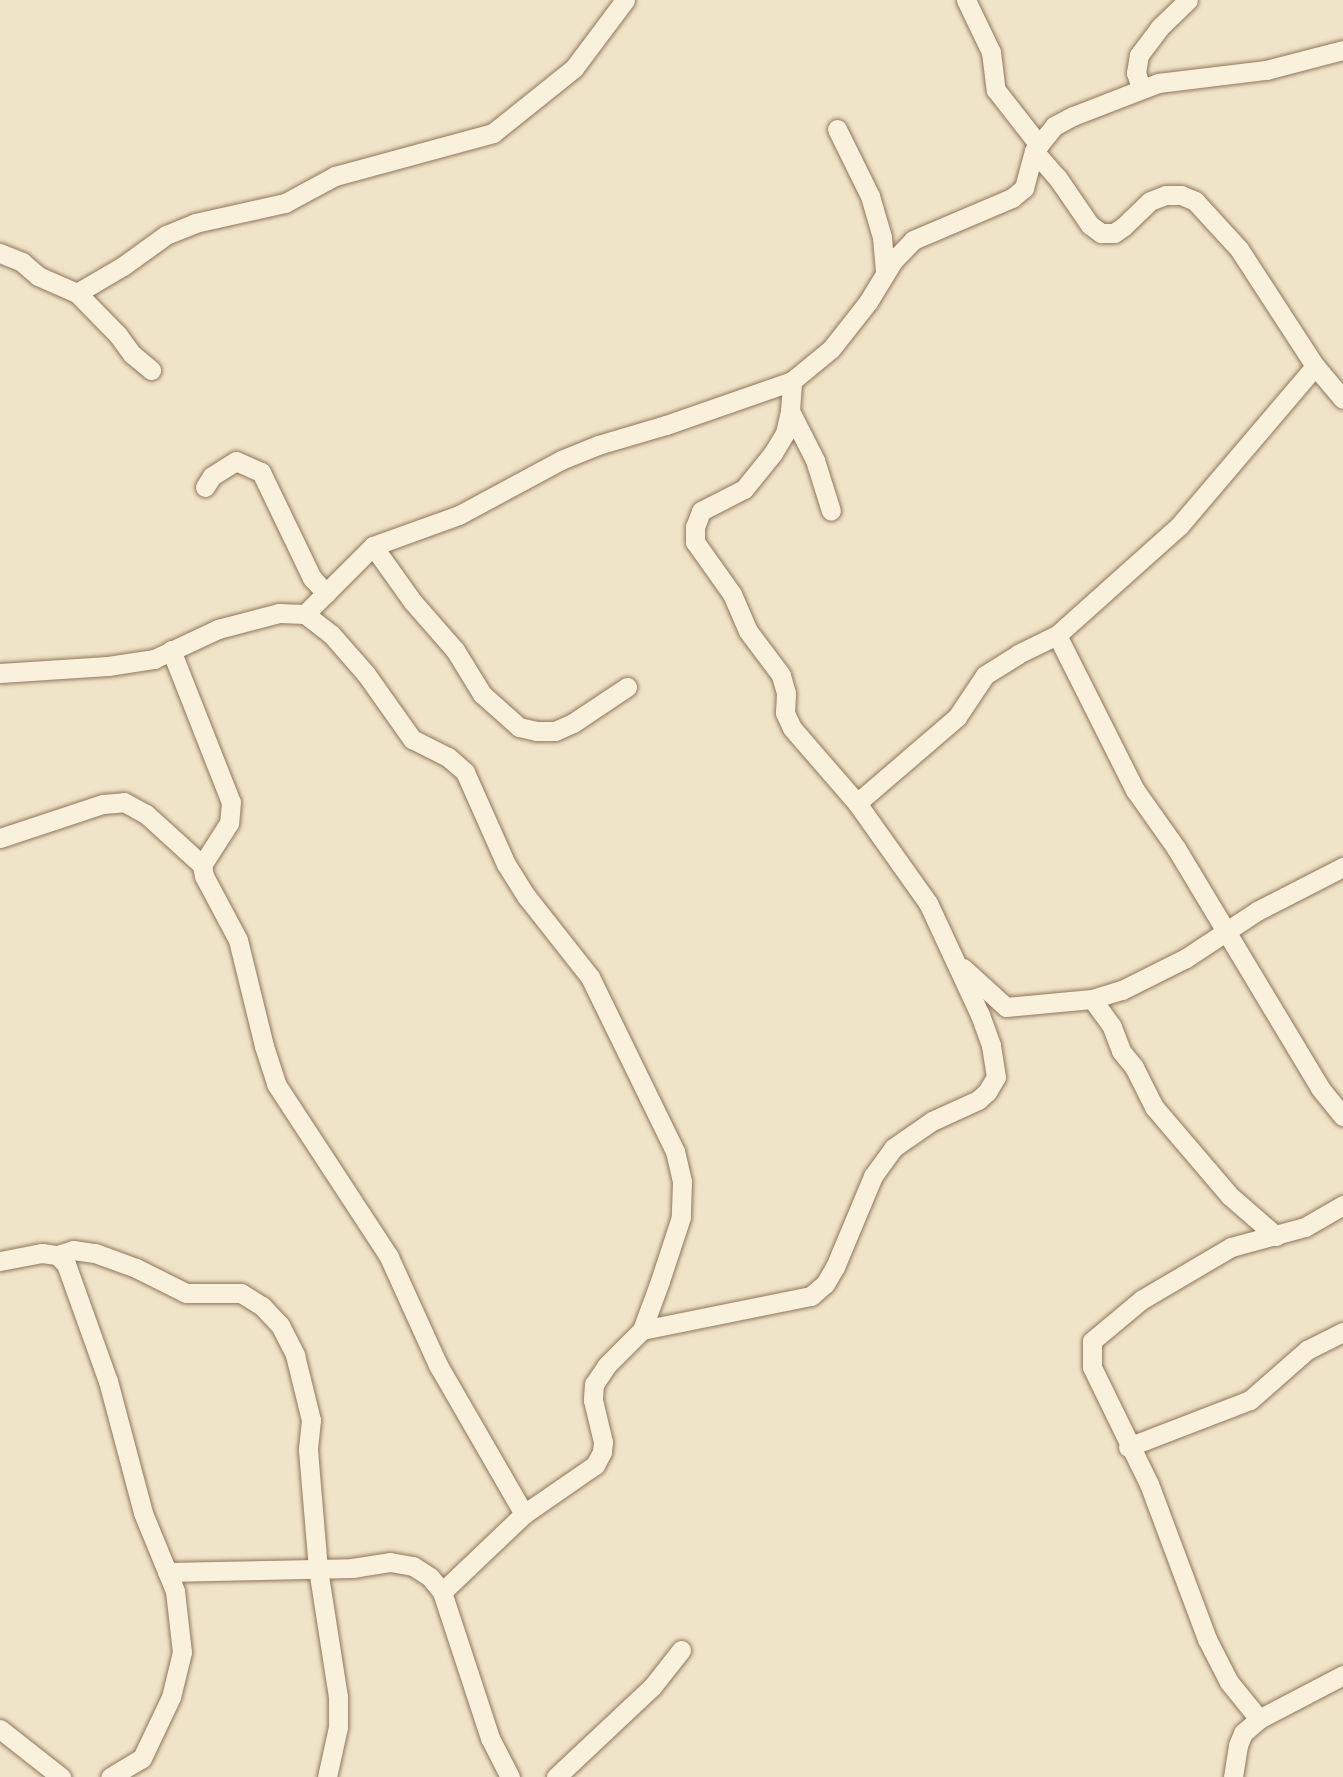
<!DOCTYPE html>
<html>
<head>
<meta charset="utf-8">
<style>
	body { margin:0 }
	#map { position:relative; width:1343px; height:1777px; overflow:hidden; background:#f0e4c8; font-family:Lora,serif }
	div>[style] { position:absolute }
	.roads { filter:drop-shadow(0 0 2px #8d765c) drop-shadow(0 0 2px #8d765c) }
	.street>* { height:19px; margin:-9.5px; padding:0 9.5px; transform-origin:9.5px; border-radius:9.5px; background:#faf1dc }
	span { translate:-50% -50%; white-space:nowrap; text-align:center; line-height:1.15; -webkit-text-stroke:5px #f7eed8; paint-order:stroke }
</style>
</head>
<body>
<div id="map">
	<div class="roads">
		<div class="street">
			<div style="left:966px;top:0;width:58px;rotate:64.3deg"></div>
			<div style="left:991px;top:52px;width:38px;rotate:83deg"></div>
			<div style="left:996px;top:90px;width:70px;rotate:52deg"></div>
			<div style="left:1141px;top:88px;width:16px;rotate:-108deg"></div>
			<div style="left:1136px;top:73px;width:18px;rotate:-81deg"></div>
			<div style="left:1139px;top:55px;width:34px;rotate:-53deg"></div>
			<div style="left:1159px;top:28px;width:40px;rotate:-44deg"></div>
			<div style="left:837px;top:129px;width:75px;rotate:63.8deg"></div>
			<div style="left:870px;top:196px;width:43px;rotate:73.7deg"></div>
			<div style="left:882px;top:237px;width:36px;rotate:85deg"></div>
			<div style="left:1034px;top:151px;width:35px;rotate:49deg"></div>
			<div style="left:1057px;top:177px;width:58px;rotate:55.5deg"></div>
			<div style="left:1090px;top:225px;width:14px;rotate:36deg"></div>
			<div style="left:1101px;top:233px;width:13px"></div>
			<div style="left:1114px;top:233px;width:11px;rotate:-34deg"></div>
			<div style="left:1123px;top:227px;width:37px;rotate:-44deg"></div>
			<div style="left:1150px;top:201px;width:17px;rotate:-21deg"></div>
			<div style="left:1166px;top:195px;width:15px"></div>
			<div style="left:1181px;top:195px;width:15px;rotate:23deg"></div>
			<div style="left:1195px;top:201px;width:65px;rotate:47.5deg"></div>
			<div style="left:1239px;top:249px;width:140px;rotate:57deg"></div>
			<div style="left:1315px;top:366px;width:43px;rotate:49.7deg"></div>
			<div style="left:0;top:253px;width:24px;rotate:22deg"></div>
			<div style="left:22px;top:262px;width:21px;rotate:41deg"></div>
			<div style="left:38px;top:276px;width:43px;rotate:23.6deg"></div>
			<div style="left:77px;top:293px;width:59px;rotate:45.7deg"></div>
			<div style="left:118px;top:335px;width:24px;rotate:54deg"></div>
			<div style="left:132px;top:354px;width:25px;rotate:40deg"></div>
			<div style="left:77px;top:293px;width:53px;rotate:-30.4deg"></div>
			<div style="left:123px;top:266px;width:53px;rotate:-35.8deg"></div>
			<div style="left:166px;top:235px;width:31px;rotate:-22deg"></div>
			<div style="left:195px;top:223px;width:92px;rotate:-12.5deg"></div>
			<div style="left:285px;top:203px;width:57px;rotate:-28.4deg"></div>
			<div style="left:335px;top:176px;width:164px;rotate:-15.2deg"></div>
			<div style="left:493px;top:133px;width:104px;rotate:-38.7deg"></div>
			<div style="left:574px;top:68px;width:85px;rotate:-53.1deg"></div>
			<div style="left:790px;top:411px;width:55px;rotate:63deg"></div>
			<div style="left:815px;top:460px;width:53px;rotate:72.6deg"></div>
			<div style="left:205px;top:487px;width:13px;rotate:-58deg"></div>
			<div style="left:212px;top:476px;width:28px;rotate:-32deg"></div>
			<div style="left:236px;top:461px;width:27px;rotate:24deg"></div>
			<div style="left:261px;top:472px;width:118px;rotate:64.3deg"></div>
			<div style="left:312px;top:578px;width:21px;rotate:47deg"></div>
			<div style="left:373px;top:546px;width:69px;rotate:54.5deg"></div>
			<div style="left:413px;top:602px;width:64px;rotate:48.8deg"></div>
			<div style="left:455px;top:650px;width:52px;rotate:58.5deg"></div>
			<div style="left:482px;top:694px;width:50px;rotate:41.7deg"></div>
			<div style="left:519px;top:727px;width:17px;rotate:13deg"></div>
			<div style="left:536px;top:731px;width:19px"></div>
			<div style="left:555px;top:731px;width:20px;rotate:-24deg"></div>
			<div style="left:573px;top:723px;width:65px;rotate:-33.7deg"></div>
			<div style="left:305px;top:614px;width:96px;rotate:-45deg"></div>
			<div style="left:373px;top:546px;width:91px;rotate:-19.8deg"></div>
			<div style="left:459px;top:515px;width:116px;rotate:-28.3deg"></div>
			<div style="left:561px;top:460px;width:40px;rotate:-22deg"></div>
			<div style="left:598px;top:445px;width:71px;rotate:-16.4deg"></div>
			<div style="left:666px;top:425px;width:133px;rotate:-19.2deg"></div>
			<div style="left:792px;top:381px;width:50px;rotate:-39.4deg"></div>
			<div style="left:831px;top:349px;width:60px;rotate:-51.8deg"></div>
			<div style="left:868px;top:302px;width:48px;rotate:-58.6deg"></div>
			<div style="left:893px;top:261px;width:29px;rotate:-46deg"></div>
			<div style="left:913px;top:240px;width:108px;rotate:-23deg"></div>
			<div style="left:1012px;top:198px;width:16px;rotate:-40deg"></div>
			<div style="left:1024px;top:188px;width:38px;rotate:-75deg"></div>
			<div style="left:1034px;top:151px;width:32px;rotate:-51deg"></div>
			<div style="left:1054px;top:126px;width:21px;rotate:-28deg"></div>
			<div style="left:1073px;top:116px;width:91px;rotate:-21.2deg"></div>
			<div style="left:1158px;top:83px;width:109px;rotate:-6.9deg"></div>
			<div style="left:1266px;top:70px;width:80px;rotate:-14.6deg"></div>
			<div style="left:1057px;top:635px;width:174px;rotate:63.3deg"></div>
			<div style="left:1135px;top:790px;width:71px;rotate:54.7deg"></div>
			<div style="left:1176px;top:848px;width:280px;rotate:59deg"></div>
			<div style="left:1320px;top:1088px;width:36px;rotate:51deg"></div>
			<div style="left:171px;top:650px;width:163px;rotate:68.5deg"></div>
			<div style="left:231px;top:802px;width:21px;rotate:95deg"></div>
			<div style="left:229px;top:823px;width:50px;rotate:122.7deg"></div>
			<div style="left:202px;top:865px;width:11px;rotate:80deg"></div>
			<div style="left:204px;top:876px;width:72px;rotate:62deg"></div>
			<div style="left:238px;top:940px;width:109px;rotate:76.2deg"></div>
			<div style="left:264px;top:1046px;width:40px;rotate:72deg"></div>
			<div style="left:276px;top:1084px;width:207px;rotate:56.8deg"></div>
			<div style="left:389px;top:1257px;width:119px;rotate:65.6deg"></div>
			<div style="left:438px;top:1365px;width:172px;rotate:60deg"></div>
			<div style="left:0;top:673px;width:108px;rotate:-3.7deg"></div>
			<div style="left:108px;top:666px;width:47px;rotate:-8.7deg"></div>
			<div style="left:154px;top:659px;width:71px;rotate:-25.1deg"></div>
			<div style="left:218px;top:629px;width:63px;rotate:-14.7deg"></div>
			<div style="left:279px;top:613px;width:26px;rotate:2deg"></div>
			<div style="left:305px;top:614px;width:33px;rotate:38deg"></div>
			<div style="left:331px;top:634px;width:53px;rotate:48.8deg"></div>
			<div style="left:366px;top:674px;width:80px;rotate:54.7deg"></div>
			<div style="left:412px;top:739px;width:40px;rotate:26.6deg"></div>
			<div style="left:448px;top:757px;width:23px;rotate:41deg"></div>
			<div style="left:465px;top:772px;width:101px;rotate:66deg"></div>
			<div style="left:506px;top:864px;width:39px;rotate:58deg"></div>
			<div style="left:527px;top:897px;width:102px;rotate:51.8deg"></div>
			<div style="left:590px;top:977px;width:194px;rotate:64deg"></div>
			<div style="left:675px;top:1151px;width:32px;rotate:77deg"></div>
			<div style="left:682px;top:1182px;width:35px;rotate:92deg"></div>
			<div style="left:681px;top:1217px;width:67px;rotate:108.2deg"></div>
			<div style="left:660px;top:1281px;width:52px;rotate:110.2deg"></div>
			<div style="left:642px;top:1330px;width:49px;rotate:135deg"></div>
			<div style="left:607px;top:1365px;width:23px;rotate:124deg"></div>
			<div style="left:594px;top:1384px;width:16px;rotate:94deg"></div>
			<div style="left:593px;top:1400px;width:43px;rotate:76.6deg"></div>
			<div style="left:603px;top:1442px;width:10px;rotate:96deg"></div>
			<div style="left:602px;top:1452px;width:15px;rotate:118deg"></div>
			<div style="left:595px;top:1465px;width:86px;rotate:145.4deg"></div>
			<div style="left:524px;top:1514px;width:113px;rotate:136.4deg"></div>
			<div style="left:857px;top:803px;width:132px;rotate:-40.7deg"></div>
			<div style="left:957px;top:717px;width:50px;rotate:-56.3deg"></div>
			<div style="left:985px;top:675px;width:39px;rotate:-32deg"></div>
			<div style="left:1018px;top:654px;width:43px;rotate:-26deg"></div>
			<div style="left:1057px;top:635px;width:164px;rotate:-41.8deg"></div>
			<div style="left:1179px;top:526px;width:210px;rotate:-49.6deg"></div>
			<div style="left:0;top:838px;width:108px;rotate:-18.3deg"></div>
			<div style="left:103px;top:804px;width:21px;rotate:-5deg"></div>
			<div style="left:124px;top:802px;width:25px;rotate:29deg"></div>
			<div style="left:146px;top:814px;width:76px;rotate:42.3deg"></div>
			<div style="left:963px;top:968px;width:58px;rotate:42.2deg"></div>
			<div style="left:1006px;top:1007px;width:86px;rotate:-5.3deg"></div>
			<div style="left:1092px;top:999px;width:31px;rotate:-17deg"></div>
			<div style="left:1122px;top:990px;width:72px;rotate:-26.6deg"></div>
			<div style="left:1186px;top:958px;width:85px;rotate:-33.5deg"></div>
			<div style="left:1257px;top:911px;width:97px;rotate:-27.1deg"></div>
			<div style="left:1092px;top:999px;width:34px;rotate:54deg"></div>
			<div style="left:1112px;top:1027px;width:26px;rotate:69deg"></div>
			<div style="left:1121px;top:1051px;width:21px;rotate:51deg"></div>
			<div style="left:1134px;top:1067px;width:45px;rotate:63.4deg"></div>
			<div style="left:1154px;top:1107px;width:117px;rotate:49.5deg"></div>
			<div style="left:1230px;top:1196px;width:61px;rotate:41deg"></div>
			<div style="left:57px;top:1255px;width:17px;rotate:-17deg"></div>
			<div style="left:73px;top:1250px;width:22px;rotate:8deg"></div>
			<div style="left:95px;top:1253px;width:44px;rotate:20.1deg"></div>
			<div style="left:136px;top:1268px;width:56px;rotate:26.6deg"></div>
			<div style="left:186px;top:1293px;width:55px"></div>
			<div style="left:241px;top:1293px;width:25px;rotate:32deg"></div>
			<div style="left:262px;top:1306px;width:26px;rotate:47deg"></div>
			<div style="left:280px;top:1325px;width:34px;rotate:63deg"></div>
			<div style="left:295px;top:1355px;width:67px;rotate:76.2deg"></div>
			<div style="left:311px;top:1420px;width:30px;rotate:96deg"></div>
			<div style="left:308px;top:1450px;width:119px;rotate:85.2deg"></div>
			<div style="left:318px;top:1569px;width:130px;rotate:81.1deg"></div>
			<div style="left:338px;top:1697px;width:30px;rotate:90deg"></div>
			<div style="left:338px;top:1727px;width:51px;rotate:102.4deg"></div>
			<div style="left:0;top:1261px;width:43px;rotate:-10.8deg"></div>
			<div style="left:42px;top:1253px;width:15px;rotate:8deg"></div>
			<div style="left:57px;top:1255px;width:13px;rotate:45deg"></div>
			<div style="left:66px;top:1264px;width:124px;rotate:70.3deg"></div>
			<div style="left:108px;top:1381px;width:137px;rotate:75.1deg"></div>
			<div style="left:143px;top:1513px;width:84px;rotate:67.7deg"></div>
			<div style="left:175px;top:1591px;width:61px;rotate:83.5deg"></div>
			<div style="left:182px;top:1652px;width:46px;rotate:103.7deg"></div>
			<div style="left:171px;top:1697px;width:68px;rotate:115.4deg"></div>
			<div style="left:142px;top:1758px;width:37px;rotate:149deg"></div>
			<div style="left:642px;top:1330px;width:172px;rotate:-11.4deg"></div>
			<div style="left:811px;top:1296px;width:18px;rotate:-41deg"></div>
			<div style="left:825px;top:1284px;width:20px;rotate:-60deg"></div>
			<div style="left:835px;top:1267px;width:99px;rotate:-67.3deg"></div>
			<div style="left:873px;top:1176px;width:34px;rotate:-54deg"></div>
			<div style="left:893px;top:1148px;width:47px;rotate:-34.7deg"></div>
			<div style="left:932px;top:1121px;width:51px;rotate:-24.5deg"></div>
			<div style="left:978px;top:1100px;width:12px;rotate:-42deg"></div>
			<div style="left:987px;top:1092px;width:17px;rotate:-59deg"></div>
			<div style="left:996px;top:1077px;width:32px;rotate:-99deg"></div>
			<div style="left:991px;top:1045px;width:32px;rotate:-110deg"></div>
			<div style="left:980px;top:1015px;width:123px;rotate:-114.9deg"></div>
			<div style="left:928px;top:903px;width:123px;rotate:-125.4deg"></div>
			<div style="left:857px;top:803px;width:99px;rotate:-130.9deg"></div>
			<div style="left:792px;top:728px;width:17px;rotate:-115deg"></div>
			<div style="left:785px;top:713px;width:20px;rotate:-87deg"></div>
			<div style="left:786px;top:693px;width:19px;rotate:-106deg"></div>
			<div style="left:781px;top:675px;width:55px;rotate:-126.9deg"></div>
			<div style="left:748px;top:631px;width:40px;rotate:-113.4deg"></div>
			<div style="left:732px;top:594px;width:64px;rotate:-125.4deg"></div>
			<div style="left:695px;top:542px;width:15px;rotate:-90deg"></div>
			<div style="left:695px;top:527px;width:17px;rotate:-69deg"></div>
			<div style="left:701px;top:511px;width:48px;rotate:-27.1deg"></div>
			<div style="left:744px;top:489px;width:46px;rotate:-51.1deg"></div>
			<div style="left:773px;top:453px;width:23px;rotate:-59deg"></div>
			<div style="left:785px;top:433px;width:23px;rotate:-77deg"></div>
			<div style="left:790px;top:411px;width:30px;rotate:-86deg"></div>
			<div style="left:1128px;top:1447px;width:131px;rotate:-21.1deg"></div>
			<div style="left:1250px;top:1400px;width:76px;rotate:-41.3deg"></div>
			<div style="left:1307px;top:1350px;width:40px;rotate:-26.6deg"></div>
			<div style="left:167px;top:1572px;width:185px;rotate:-1.2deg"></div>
			<div style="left:352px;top:1568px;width:38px;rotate:-9deg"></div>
			<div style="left:390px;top:1562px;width:23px;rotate:10deg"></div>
			<div style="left:413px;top:1566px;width:20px;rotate:33deg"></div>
			<div style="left:430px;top:1577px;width:19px;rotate:51deg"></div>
			<div style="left:442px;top:1592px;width:154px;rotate:71.8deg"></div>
			<div style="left:490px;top:1738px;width:44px;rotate:62.9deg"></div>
			<div style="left:1259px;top:1719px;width:48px;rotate:-129deg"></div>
			<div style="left:1229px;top:1682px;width:48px;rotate:-117.1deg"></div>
			<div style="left:1207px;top:1639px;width:165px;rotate:-110.5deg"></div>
			<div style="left:1149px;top:1484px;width:130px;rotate:-116deg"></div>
			<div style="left:1092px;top:1367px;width:26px;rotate:-90deg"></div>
			<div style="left:1092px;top:1341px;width:64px;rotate:-39.9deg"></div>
			<div style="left:1141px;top:1300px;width:104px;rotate:-30.5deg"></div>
			<div style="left:1231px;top:1247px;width:77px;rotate:-15.1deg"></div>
			<div style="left:1305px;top:1227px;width:44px;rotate:-30.1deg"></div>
			<div style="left:0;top:1729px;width:78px;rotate:38.2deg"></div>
			<div style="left:556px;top:1777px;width:132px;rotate:-43.2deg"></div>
			<div style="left:652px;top:1687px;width:47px;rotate:-51.9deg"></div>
			<div style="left:1233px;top:1777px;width:32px;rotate:-81deg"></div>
			<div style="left:1238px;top:1745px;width:13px;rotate:-67deg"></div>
			<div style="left:1243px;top:1733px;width:21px;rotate:-41deg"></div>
			<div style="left:1259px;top:1719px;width:95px;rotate:-27.6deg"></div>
		</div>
	</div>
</div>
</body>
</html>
